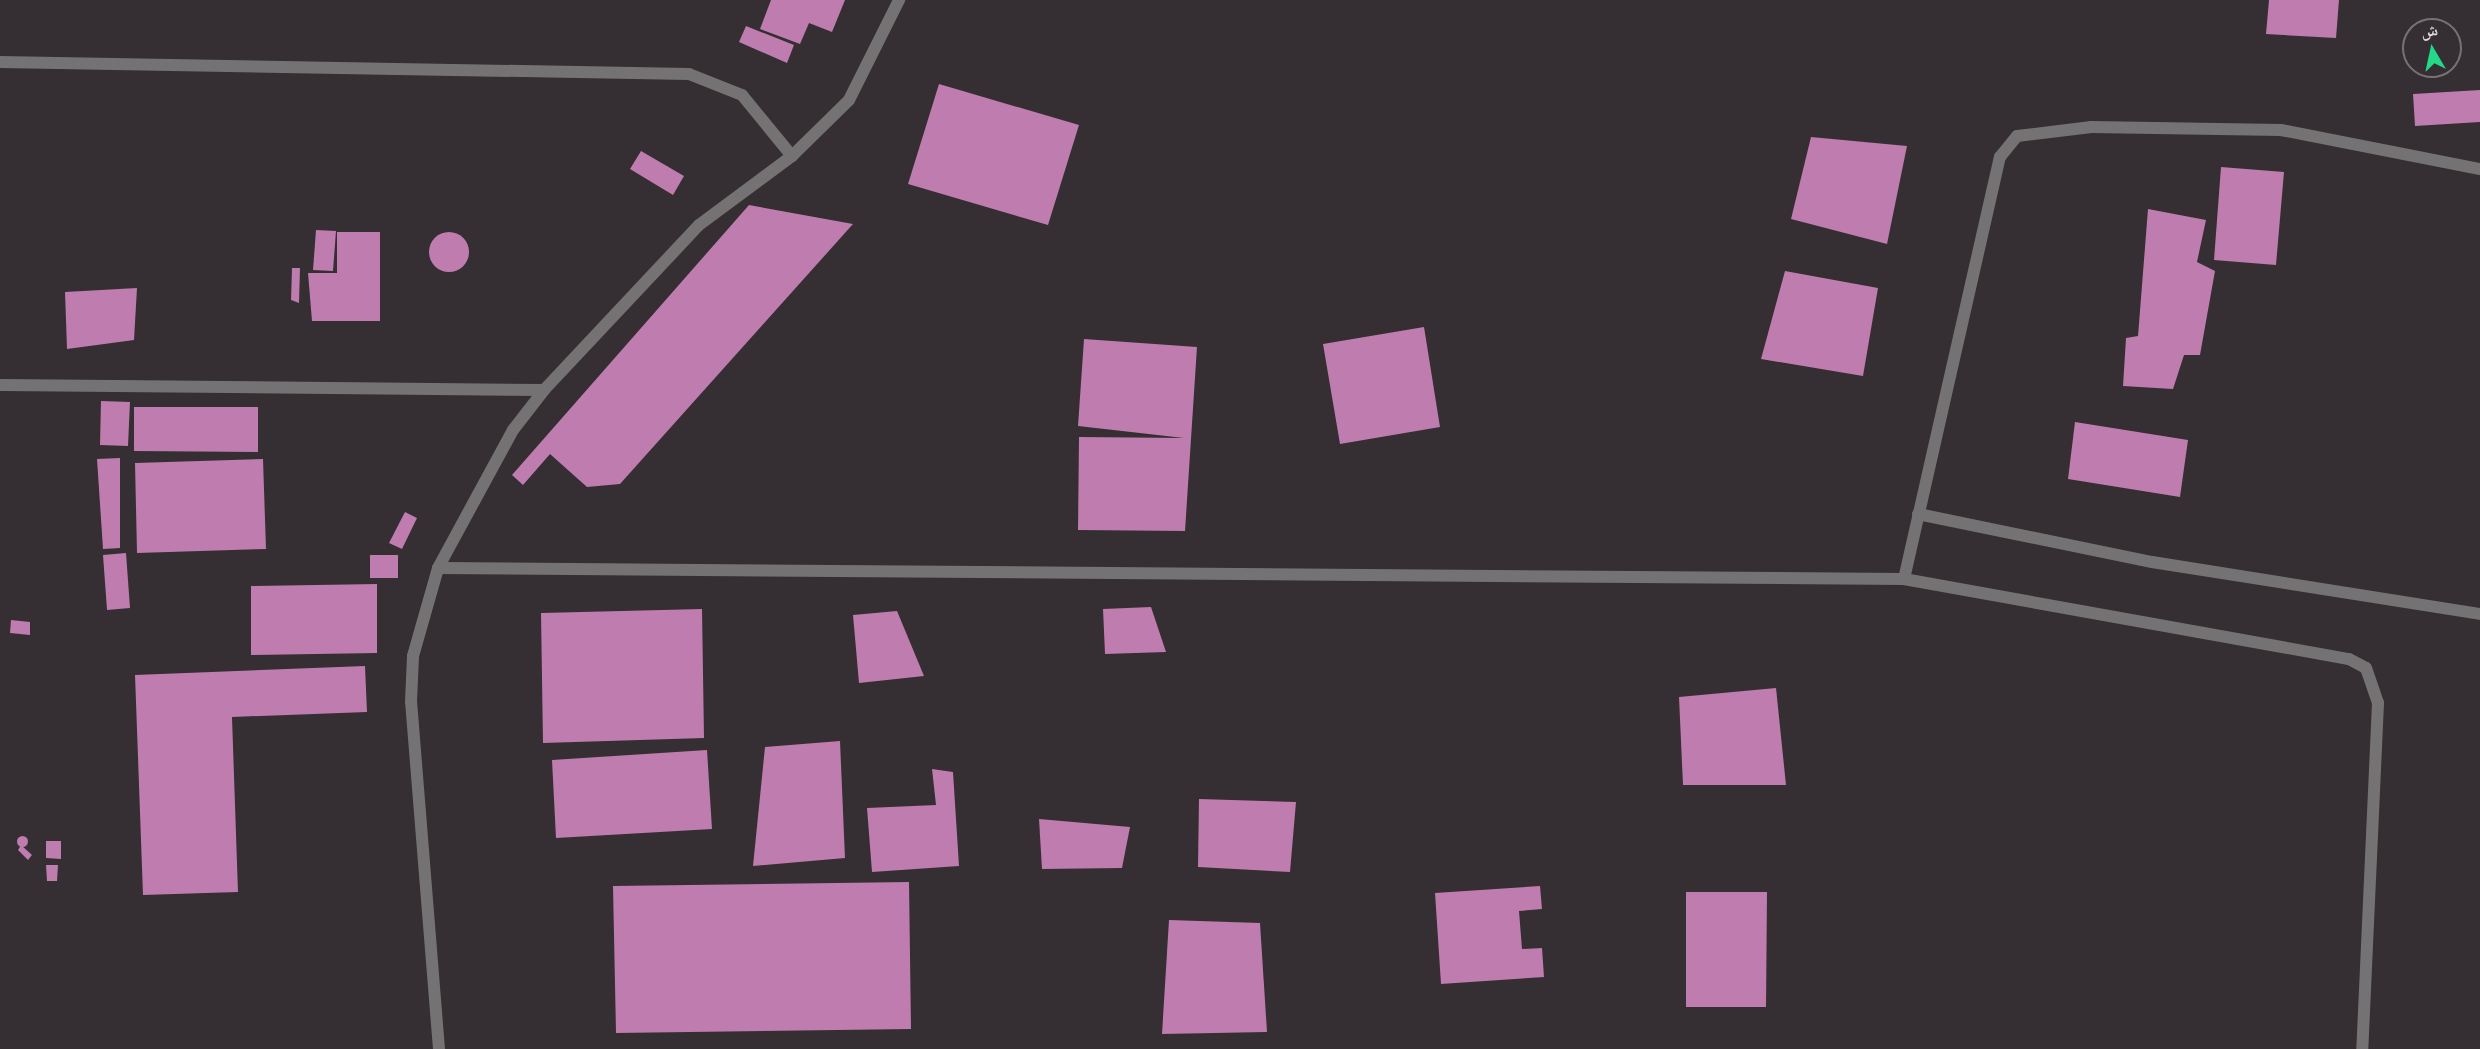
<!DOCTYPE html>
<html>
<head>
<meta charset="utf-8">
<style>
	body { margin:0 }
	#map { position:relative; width:2480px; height:1049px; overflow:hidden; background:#352e33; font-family:Overpass,"Noto Naskh Arabic",sans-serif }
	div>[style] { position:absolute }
	.building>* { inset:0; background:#bf7cae }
	.round { border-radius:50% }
	.lane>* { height:12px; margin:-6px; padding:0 6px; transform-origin:6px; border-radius:6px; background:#757274 }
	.street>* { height:12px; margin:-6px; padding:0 6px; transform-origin:6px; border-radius:6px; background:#757274 }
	span { translate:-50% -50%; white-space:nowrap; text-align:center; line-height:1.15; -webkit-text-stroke:6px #352e33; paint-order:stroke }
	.north { position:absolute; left:2402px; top:18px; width:60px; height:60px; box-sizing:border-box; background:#352e33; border:2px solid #787276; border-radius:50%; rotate:351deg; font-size:16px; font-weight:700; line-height:24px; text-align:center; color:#dcd7db }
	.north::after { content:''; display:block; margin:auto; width:21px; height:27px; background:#23d886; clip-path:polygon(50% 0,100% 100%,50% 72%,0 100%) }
</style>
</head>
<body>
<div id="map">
	<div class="building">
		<div style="clip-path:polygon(771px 0,845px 0,832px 32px,809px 23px,800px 44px,760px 29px)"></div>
		<div style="clip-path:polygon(2269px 0,2339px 0,2336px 38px,2266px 34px)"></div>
		<div style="clip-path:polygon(746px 26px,794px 45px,787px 63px,739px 42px)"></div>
		<div style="clip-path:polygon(939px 84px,1079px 125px,1048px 225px,908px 184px)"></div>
		<div style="clip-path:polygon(2480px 90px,2480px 122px,2415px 126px,2413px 94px)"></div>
		<div style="clip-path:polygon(1811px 137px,1907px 146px,1887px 244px,1791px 219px)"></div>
		<div style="clip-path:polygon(641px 151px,684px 176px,673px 195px,630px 169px)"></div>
		<div style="clip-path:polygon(2221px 167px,2284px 172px,2276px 265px,2214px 260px)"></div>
		<div style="clip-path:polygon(749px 205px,853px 224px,620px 484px,587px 487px,550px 454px,523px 485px,512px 475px)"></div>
		<div style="clip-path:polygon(2148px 209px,2206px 220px,2197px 262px,2215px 271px,2200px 355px,2184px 355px,2173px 389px,2123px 386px,2126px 338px,2138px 336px)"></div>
		<div style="clip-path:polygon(316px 230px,336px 231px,333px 271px,313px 270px)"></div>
		<div style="clip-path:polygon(337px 232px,380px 232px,380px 321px,312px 321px,308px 273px,337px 273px)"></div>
		<div class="round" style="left:429px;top:232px;width:40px;height:40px"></div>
		<div style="clip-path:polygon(292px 268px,300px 268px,299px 303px,291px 300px)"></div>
		<div style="clip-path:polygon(1785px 271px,1878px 288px,1863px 376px,1761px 359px)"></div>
		<div style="clip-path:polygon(137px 288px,134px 340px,67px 349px,65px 292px)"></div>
		<div style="clip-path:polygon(1424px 327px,1440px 427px,1340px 444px,1323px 344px)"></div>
		<div style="clip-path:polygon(1084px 339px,1197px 347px,1185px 531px,1078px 530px,1079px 437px,1184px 438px,1078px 426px)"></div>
		<div style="clip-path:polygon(101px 401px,130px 402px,128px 446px,100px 445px)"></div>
		<div style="clip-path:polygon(134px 407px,258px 407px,258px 452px,134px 451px)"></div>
		<div style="clip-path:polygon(2075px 422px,2188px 440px,2180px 497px,2068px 479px)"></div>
		<div style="clip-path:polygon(120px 458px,120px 548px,103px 549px,97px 459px)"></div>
		<div style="clip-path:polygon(263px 459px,266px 549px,137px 553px,135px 463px)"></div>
		<div style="clip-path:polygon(405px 512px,417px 518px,402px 549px,389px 543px)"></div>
		<div style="clip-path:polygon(126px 553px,130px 608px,107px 610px,103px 555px)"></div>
		<div style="clip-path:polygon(370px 555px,398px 555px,398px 578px,370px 578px)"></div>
		<div style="clip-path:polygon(377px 584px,377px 653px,251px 655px,251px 586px)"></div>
		<div style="clip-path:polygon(1151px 607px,1166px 652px,1105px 654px,1103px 609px)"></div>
		<div style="clip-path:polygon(702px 609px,704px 738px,543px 743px,541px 613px)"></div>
		<div style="clip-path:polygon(897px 611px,924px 676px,859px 683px,853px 615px)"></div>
		<div style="clip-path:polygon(11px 620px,30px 622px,30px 635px,10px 633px)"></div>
		<div style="clip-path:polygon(365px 666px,367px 712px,232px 717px,238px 892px,143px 895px,135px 675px)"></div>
		<div style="clip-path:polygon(1776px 688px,1786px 785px,1683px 785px,1679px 697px)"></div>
		<div style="clip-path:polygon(840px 741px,845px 858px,753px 866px,765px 747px)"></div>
		<div style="clip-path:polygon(707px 750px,712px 829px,556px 838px,552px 760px)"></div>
		<div style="clip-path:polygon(932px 769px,953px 772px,959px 866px,872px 872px,867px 808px,936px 805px)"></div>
		<div style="clip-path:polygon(1199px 799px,1296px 802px,1290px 872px,1198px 867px)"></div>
		<div style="clip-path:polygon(1039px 819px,1130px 827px,1122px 868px,1042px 869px)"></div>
		<div class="round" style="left:16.5px;top:835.5px;width:11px;height:11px"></div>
		<div style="clip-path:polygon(46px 841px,61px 841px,61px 859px,46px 858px)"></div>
		<div style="clip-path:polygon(21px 845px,32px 855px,28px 860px,18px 850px)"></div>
		<div style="clip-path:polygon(46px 865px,58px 865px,57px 881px,47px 881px)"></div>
		<div style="clip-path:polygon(909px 882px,911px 1029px,616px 1033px,613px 886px)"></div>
		<div style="clip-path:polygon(1540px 886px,1542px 909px,1519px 911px,1522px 949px,1542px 948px,1544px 977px,1441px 984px,1435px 893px)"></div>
		<div style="clip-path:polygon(1686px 892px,1767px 892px,1766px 1007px,1686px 1007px)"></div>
		<div style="clip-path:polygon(1169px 920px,1260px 923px,1267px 1032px,1162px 1034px)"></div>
	</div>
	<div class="lane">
		<div style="left:1918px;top:514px;width:239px;rotate:11.6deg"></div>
		<div style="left:2152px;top:562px;width:332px;rotate:9deg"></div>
		<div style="left:1904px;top:579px;width:433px;rotate:-77.2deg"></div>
		<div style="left:2000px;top:157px;width:27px;rotate:-51deg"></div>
		<div style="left:2017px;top:136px;width:75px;rotate:-6.9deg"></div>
		<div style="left:2091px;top:127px;width:190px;rotate:0.9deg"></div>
		<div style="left:2281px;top:130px;width:203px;rotate:11.1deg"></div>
	</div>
	<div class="street">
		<div style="left:0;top:62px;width:689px;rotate:1deg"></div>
		<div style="left:689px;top:74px;width:57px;rotate:21.6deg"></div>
		<div style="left:742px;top:95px;width:79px;rotate:50.7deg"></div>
		<div style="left:0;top:385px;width:544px;rotate:0.53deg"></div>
		<div style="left:438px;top:568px;width:1466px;rotate:0.43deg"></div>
		<div style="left:1904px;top:579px;width:452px;rotate:10.2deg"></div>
		<div style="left:2349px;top:659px;width:19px;rotate:28deg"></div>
		<div style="left:2366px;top:668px;width:37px;rotate:71deg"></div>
		<div style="left:2378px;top:703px;width:346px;rotate:92.6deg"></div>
		<div style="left:439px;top:1049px;width:348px;rotate:-94.6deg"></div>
		<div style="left:411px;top:702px;width:46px;rotate:-87.5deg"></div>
		<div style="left:413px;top:656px;width:91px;rotate:-74.1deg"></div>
		<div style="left:438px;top:568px;width:157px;rotate:-61.5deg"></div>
		<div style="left:513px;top:430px;width:51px;rotate:-52.2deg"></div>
		<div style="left:544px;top:390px;width:226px;rotate:-46.8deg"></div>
		<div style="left:699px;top:225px;width:116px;rotate:-36.6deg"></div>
		<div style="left:792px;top:156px;width:80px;rotate:-44.5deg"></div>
		<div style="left:849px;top:100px;width:112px;rotate:-63.4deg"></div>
	</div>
	<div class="north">ش</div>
</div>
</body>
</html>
